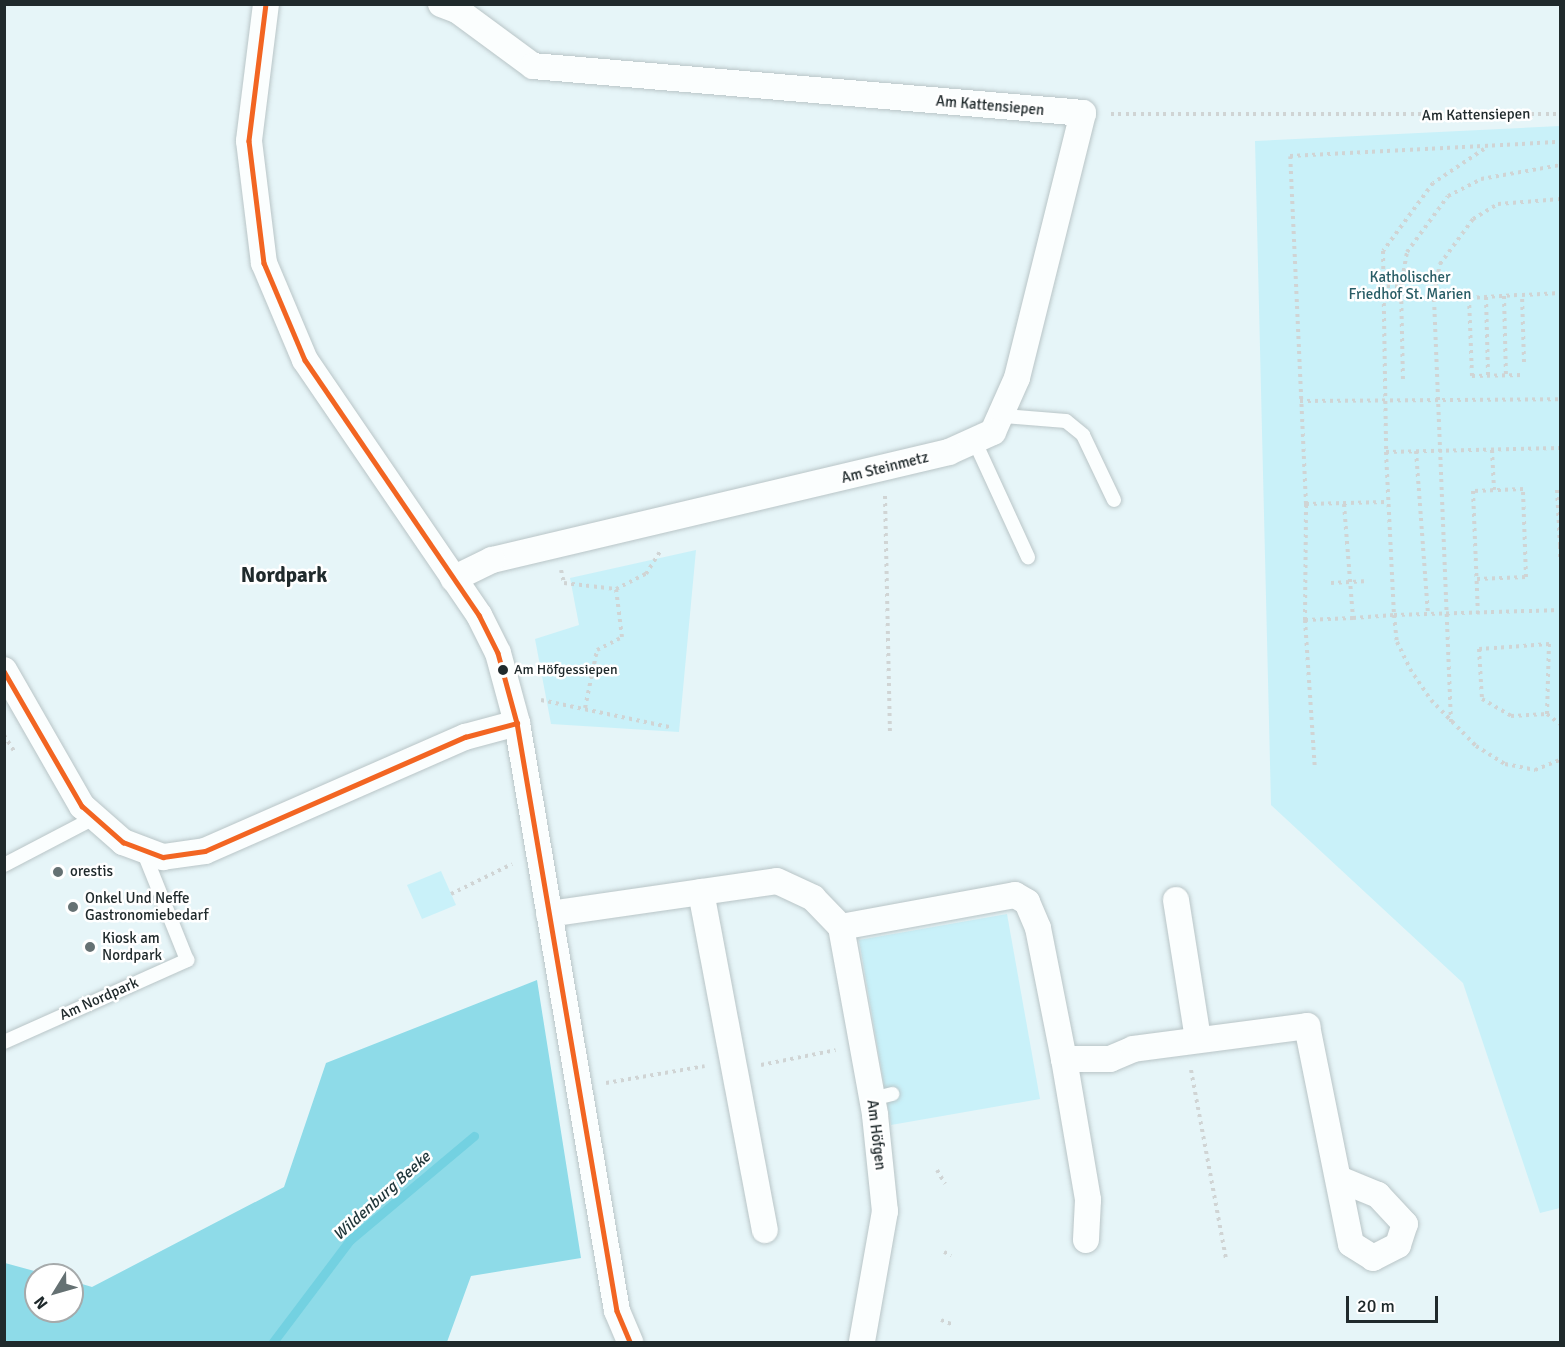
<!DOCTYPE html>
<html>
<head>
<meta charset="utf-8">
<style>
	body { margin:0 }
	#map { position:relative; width:1565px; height:1347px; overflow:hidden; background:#e6f5f8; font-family:Signika,sans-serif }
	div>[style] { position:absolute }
	.green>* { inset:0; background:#c9f1f9 }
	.forest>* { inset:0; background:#8edbe8 }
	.stream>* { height:9px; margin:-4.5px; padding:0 4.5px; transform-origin:4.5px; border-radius:4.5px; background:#73d1e1 }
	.path>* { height:4px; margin-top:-2px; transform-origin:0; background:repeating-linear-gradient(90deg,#d0d4d4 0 3px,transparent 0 7.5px) }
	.roads { filter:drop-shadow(0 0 2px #b9c5c7) drop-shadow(0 0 2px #b9c5c7) }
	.service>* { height:14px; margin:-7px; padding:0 7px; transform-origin:7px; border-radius:7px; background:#fbfefe }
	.minor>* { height:26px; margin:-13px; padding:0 13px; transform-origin:13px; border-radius:13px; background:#fbfefe }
	.bus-1>* { height:4.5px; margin:-2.25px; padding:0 2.25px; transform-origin:2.25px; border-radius:2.25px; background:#f26522 }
	.dots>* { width:16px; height:16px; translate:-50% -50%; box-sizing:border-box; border:3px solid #fff; border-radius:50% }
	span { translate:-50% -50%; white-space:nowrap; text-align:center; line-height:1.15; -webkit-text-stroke:5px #fff; paint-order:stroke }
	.bus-label { font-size:14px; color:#202a2c }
	.left { translate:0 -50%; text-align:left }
	.street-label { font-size:15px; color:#202a2c }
	.park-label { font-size:15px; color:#295d66 }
	.poi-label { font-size:15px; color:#202a2c }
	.water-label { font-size:16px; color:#1f3539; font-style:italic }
	.district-label { font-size:21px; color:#202a2c; font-weight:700 }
	.frame { position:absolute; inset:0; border:6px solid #202a2c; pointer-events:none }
	.north { position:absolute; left:24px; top:1263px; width:60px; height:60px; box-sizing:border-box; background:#fff; border:2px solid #a6aaab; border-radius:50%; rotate:233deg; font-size:16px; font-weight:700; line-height:24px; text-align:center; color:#202a2c }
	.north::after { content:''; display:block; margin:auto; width:21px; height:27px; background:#657173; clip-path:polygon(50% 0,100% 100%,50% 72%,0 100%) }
	.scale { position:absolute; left:1346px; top:1296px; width:92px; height:27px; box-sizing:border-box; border:3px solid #202a2c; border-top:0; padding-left:8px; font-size:18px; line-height:21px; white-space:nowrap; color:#202a2c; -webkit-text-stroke:4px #fff; paint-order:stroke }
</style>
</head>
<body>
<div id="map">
	<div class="green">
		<div style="clip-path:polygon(1560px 126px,1560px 1208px,1540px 1213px,1463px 983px,1271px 805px,1255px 141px)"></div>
		<div style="clip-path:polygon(696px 550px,679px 732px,551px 724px,535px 639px,579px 625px,570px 578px)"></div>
		<div style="clip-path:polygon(441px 871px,456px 905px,422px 919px,407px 885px)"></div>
		<div style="clip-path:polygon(1007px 914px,1040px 1099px,891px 1125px,859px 940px)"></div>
	</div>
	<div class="forest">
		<div style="clip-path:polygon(537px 980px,581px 1258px,471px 1276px,447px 1342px,5px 1342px,5px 1263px,49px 1275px,36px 1275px,36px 1311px,72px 1311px,72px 1281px,92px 1287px,284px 1187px,326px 1063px)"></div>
	</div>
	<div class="stream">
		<div style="left:273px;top:1342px;width:128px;rotate:-53deg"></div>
		<div style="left:350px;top:1240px;width:162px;rotate:-40deg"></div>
	</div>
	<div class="path">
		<div style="left:1111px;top:114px;width:449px"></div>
		<div style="left:1484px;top:149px;width:61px;rotate:146.3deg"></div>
		<div style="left:1433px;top:183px;width:84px;rotate:126.3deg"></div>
		<div style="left:1383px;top:251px;width:201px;rotate:89.1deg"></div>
		<div style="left:1386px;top:452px;width:174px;rotate:-1.3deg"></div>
		<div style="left:1380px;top:286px;width:21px"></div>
		<div style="left:1401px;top:286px;width:93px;rotate:88.8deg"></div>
		<div style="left:1401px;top:286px;width:35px;rotate:-80deg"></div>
		<div style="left:1407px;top:252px;width:69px;rotate:-53.8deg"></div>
		<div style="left:1448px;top:196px;width:37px;rotate:-27deg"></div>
		<div style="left:1481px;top:179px;width:80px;rotate:-10deg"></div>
		<div style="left:1517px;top:295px;width:48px;rotate:176.4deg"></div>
		<div style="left:1469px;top:298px;width:78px;rotate:87.8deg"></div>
		<div style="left:1472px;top:376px;width:52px;rotate:-1.1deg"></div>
		<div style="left:1504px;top:296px;width:80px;rotate:88.6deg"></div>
		<div style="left:1486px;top:297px;width:79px;rotate:88.5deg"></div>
		<div style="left:1524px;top:362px;width:67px;rotate:-91.7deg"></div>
		<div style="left:1522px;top:295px;width:38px;rotate:-3deg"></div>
		<div style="left:1300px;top:401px;width:260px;rotate:-0.4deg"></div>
		<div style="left:1492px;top:450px;width:40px;rotate:87.1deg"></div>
		<div style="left:1416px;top:451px;width:164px;rotate:85.8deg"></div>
		<div style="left:1386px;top:452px;width:163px;rotate:87.2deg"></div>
		<div style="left:1394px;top:615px;width:166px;rotate:-1.7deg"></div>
		<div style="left:1557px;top:490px;width:56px;rotate:86.9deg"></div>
		<div style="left:885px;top:496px;width:235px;rotate:88.8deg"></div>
		<div style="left:1306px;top:504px;width:80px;rotate:-1.4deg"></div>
		<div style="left:1344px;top:504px;width:114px;rotate:85.5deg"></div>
		<div style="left:1353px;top:618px;width:41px;rotate:-4.2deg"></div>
		<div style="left:1394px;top:615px;width:27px;rotate:84deg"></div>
		<div style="left:1397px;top:642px;width:30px;rotate:64deg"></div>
		<div style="left:1410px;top:669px;width:37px;rotate:56deg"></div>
		<div style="left:1431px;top:700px;width:64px;rotate:45.6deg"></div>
		<div style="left:1476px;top:746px;width:34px;rotate:32deg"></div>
		<div style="left:1505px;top:764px;width:31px;rotate:11deg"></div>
		<div style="left:1535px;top:770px;width:27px;rotate:-22deg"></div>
		<div style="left:1560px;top:546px;width:11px;rotate:90deg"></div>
		<div style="left:561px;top:570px;width:13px;rotate:77deg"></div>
		<div style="left:564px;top:583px;width:52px;rotate:6.6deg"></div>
		<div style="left:1477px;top:579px;width:49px;rotate:-2.3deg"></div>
		<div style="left:1526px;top:577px;width:88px;rotate:-92deg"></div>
		<div style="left:1523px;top:489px;width:50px;rotate:177.7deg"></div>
		<div style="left:1473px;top:491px;width:123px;rotate:87.7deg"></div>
		<div style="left:1331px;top:583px;width:33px;rotate:-3deg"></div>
		<div style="left:1353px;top:618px;width:48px;rotate:177.6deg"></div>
		<div style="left:1305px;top:620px;width:116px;rotate:-89.5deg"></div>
		<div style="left:1306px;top:504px;width:348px;rotate:-92.6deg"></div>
		<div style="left:1290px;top:156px;width:270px;rotate:-3deg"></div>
		<div style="left:1305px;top:620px;width:149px;rotate:86.2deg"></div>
		<div style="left:541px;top:700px;width:131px;rotate:11.9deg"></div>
		<div style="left:585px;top:708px;width:59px;rotate:-78.3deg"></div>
		<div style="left:597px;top:650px;width:28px;rotate:-27deg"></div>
		<div style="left:622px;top:637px;width:48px;rotate:-97.1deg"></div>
		<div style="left:616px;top:589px;width:34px;rotate:-27deg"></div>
		<div style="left:646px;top:574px;width:28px;rotate:-58deg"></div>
		<div style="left:1547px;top:714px;width:70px;rotate:-88.4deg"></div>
		<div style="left:1549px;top:644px;width:70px;rotate:175.9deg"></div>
		<div style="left:1479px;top:649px;width:50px;rotate:86.6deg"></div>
		<div style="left:1482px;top:699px;width:34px;rotate:30deg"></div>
		<div style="left:1511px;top:716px;width:36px;rotate:-3deg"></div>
		<div style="left:1547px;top:714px;width:16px;rotate:38deg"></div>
		<div style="left:1451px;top:722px;width:428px;rotate:-92.3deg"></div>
		<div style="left:1434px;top:294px;width:31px;rotate:-79deg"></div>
		<div style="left:1440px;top:264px;width:56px;rotate:-53.7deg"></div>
		<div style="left:1473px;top:219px;width:29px;rotate:-31deg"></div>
		<div style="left:1498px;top:204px;width:62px;rotate:-4.6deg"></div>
		<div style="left:4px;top:735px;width:22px;rotate:58deg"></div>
		<div style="left:451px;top:894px;width:68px;rotate:-26.2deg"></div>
		<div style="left:761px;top:1065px;width:76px;rotate:-11.3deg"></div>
		<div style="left:1191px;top:1070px;width:191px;rotate:79.5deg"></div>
		<div style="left:606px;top:1083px;width:100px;rotate:-9.7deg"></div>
		<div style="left:937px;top:1170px;width:16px;rotate:60deg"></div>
		<div style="left:944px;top:1252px;width:8px;rotate:23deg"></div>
		<div style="left:941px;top:1320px;width:14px;rotate:21deg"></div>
	</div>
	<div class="roads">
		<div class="service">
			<div style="left:1004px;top:416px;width:62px;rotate:4.6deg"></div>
			<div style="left:1066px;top:421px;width:22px;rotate:39deg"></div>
			<div style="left:1083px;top:435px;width:72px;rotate:64.5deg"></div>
			<div style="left:975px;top:442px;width:127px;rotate:65.3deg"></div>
			<div style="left:4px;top:865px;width:102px;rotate:-27.6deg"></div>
			<div style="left:4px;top:1042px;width:201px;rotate:-24.1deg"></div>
			<div style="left:187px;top:960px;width:115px;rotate:-111.9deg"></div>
			<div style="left:872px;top:1099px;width:21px;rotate:-14deg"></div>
		</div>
		<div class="minor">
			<div style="left:266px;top:4px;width:138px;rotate:97.1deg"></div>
			<div style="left:249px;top:141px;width:123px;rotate:83deg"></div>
			<div style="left:264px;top:263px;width:105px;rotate:67.1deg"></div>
			<div style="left:305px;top:360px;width:309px;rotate:55.7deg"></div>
			<div style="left:479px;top:615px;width:42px;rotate:63.4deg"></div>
			<div style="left:498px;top:653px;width:73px;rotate:74.8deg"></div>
			<div style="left:517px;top:723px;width:596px;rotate:80.35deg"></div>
			<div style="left:617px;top:1311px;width:34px;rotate:67deg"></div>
			<div style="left:441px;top:4px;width:17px;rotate:21deg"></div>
			<div style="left:457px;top:10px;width:94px;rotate:36.4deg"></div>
			<div style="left:533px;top:66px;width:552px;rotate:4.88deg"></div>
			<div style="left:1083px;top:113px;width:273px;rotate:104deg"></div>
			<div style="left:1017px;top:378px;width:59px;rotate:114deg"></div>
			<div style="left:993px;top:432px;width:48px;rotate:155.6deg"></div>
			<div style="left:949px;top:452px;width:470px;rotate:166.7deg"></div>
			<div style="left:492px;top:560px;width:43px;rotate:154deg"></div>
			<div style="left:4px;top:670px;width:157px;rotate:60.2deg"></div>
			<div style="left:82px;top:806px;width:55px;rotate:41.3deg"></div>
			<div style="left:123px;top:842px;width:43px;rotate:20.6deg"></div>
			<div style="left:163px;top:857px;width:42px;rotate:-8.1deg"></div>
			<div style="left:205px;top:851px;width:284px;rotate:-23.7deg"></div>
			<div style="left:465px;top:737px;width:54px;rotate:-15.1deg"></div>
			<div style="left:701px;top:892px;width:344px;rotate:79.3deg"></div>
			<div style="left:1176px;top:900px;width:141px;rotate:81deg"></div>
			<div style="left:549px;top:914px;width:230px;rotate:-8.2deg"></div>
			<div style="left:777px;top:881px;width:40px;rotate:25deg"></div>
			<div style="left:813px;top:898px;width:40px;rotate:46deg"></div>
			<div style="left:841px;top:927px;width:177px;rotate:-10.4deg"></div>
			<div style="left:1015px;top:895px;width:14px;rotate:30deg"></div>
			<div style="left:1027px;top:902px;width:28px;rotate:67deg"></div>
			<div style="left:1038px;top:928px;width:134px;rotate:78.8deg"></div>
			<div style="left:1064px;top:1059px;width:46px"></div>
			<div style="left:1110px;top:1059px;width:25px;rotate:-23deg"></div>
			<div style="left:1133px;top:1049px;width:176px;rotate:-7.5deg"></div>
			<div style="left:1307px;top:1026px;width:222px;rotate:78.6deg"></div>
			<div style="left:1351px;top:1244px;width:26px;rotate:32deg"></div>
			<div style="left:1373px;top:1258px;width:28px;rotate:-27deg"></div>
			<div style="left:1398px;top:1245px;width:22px;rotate:-72deg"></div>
			<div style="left:1405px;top:1224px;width:40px;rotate:-133deg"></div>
			<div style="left:1378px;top:1195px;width:42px;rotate:-157.7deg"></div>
			<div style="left:841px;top:927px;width:191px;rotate:79.7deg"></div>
			<div style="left:875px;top:1115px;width:97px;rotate:84.1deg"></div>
			<div style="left:885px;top:1211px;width:133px;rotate:100deg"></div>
			<div style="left:1064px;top:1059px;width:143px;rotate:80.3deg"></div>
			<div style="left:1088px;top:1200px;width:40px;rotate:92.9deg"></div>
		</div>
	</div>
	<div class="bus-1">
		<div style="left:266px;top:4px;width:138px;rotate:97.1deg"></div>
		<div style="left:249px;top:141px;width:123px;rotate:83deg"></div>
		<div style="left:264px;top:263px;width:105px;rotate:67.1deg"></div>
		<div style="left:305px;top:360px;width:309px;rotate:55.7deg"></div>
		<div style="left:479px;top:615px;width:42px;rotate:63.4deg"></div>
		<div style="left:498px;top:653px;width:73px;rotate:74.8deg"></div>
		<div style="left:517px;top:723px;width:596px;rotate:80.35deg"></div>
		<div style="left:617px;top:1311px;width:34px;rotate:67deg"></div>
		<div style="left:4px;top:671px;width:156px;rotate:60deg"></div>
		<div style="left:82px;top:806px;width:55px;rotate:41.3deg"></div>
		<div style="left:123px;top:842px;width:43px;rotate:20.6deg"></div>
		<div style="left:163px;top:857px;width:42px;rotate:-8.1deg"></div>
		<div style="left:205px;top:851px;width:284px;rotate:-23.7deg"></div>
		<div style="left:465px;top:737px;width:54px;rotate:-15.1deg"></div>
	</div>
	<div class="dots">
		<div style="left:503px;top:670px;background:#202a2c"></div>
		<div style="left:58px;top:872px;background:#657173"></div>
		<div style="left:73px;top:907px;background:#657173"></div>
		<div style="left:90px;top:947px;background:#657173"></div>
	</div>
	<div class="bus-label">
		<span class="left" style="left:514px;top:670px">Am Höfgessiepen</span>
	</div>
	<div class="street-label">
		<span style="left:990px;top:106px;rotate:5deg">Am Kattensiepen</span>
		<span style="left:1476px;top:115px;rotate:-1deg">Am Kattensiepen</span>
		<span style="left:885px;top:468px;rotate:-14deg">Am Steinmetz</span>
		<span style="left:99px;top:999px;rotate:-24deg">Am Nordpark</span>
		<span style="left:876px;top:1135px;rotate:83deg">Am Höfgen</span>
	</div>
	<div class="park-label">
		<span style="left:1410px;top:286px">Katholischer<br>Friedhof St. Marien</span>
	</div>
	<div class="poi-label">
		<span class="left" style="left:70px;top:872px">orestis</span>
		<span class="left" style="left:85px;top:907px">Onkel Und Neffe<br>Gastronomiebedarf</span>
		<span class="left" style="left:102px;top:947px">Kiosk am<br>Nordpark</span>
	</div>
	<div class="water-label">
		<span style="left:382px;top:1196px;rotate:-42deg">Wildenburg Beeke</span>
	</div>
	<div class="district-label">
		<span style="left:284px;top:575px">Nordpark</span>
	</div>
	<div class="frame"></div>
	<div class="north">N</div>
	<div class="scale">20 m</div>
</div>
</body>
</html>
